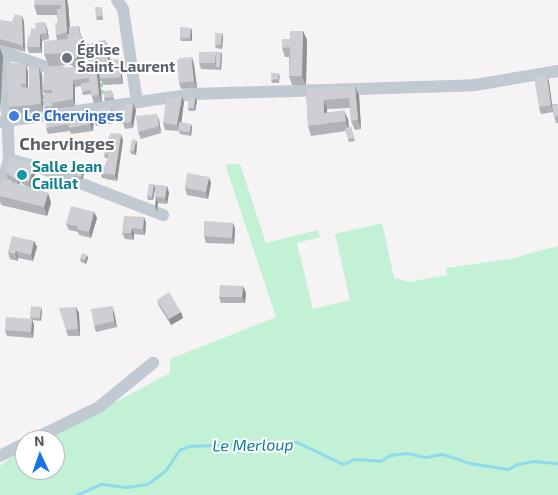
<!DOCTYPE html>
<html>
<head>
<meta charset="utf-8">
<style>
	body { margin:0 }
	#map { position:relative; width:558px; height:495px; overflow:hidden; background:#f5f3f3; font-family:"Exo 2",sans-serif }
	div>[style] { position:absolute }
	.green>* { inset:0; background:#c3f1d5 }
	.stream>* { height:3px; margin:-1.5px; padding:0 1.5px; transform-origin:1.5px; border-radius:1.5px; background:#90daee }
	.path>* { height:2px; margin-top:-1px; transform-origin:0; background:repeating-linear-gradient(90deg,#7ad0a6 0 4px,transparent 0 6.5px) }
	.minor>* { height:12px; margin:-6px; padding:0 6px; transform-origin:6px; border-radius:6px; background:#c1cad2 }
	.wall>* { inset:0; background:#b0b2b7 }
	.shaded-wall>* { inset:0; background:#909195 }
	.building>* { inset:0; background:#cdcfd5 }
	.dots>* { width:14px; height:14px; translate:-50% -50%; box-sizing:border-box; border:2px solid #fff; border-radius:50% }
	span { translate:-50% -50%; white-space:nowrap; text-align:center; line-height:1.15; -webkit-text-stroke:4px #fff; paint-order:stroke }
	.worship-label { font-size:15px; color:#5b616d; font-weight:700 }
	.left { translate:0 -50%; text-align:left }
	.shop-label { font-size:15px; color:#366cbe; font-weight:700 }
	.culture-label { font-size:15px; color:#0d838f; font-weight:700 }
	.water-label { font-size:16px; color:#0c7c9b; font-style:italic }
	.quarter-label { font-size:18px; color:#5f6368; font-weight:700 }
	.north { position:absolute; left:15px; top:430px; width:50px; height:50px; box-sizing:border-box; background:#fff; border:1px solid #b7bbc0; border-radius:50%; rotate:357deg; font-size:14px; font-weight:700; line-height:20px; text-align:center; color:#4a5661 }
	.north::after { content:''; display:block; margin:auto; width:18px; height:22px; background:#1a73e8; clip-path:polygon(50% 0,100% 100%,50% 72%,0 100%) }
</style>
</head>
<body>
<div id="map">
	<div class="green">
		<div style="clip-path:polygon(225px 164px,240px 164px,266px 243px,318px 230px,320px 237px,297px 243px,313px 309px,350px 300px,335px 234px,382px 223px,394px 278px,409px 282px,447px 275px,446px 268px,510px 259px,558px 246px,558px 495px,0 495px,0 466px,14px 455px,25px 450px,25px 470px,55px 470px,55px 440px,44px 440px,170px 373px,170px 359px,276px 317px)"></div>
	</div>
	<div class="stream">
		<div style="left:76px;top:495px;width:27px;rotate:-24deg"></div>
		<div style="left:101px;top:484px;width:25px;rotate:7deg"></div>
		<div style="left:126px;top:487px;width:21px;rotate:-8deg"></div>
		<div style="left:147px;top:484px;width:22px;rotate:-36deg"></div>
		<div style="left:165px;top:471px;width:25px;rotate:-56deg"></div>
		<div style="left:179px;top:450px;width:11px;rotate:-22deg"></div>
		<div style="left:189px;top:446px;width:108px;rotate:-2.1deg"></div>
		<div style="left:297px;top:442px;width:51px;rotate:25.6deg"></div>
		<div style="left:343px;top:464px;width:12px;rotate:-24deg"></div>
		<div style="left:354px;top:459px;width:26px;rotate:4deg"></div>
		<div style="left:380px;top:461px;width:12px;rotate:-31deg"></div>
		<div style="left:390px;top:455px;width:17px;rotate:-7deg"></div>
		<div style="left:407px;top:453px;width:18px;rotate:13deg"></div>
		<div style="left:425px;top:457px;width:17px;rotate:-10deg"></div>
		<div style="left:442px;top:454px;width:28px;rotate:18deg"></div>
		<div style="left:469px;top:463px;width:39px;rotate:9deg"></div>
		<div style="left:508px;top:469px;width:10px;rotate:-29deg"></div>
		<div style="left:517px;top:464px;width:16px;rotate:-11deg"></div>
		<div style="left:533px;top:461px;width:25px;rotate:5deg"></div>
	</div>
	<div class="path">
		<div style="left:83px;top:44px;width:5px"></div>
		<div style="left:88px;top:44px;width:23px;rotate:85deg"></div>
		<div style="left:94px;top:67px;width:6px;rotate:-31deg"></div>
		<div style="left:99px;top:64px;width:31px;rotate:83deg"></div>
		<div style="left:44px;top:105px;width:13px;rotate:-90deg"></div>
	</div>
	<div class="minor">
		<div style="left:117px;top:0;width:11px;rotate:56deg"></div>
		<div style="left:123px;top:9px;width:94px;rotate:81.4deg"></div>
		<div style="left:0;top:51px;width:65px;rotate:19deg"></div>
		<div style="left:0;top:122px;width:197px;rotate:-8.2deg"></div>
		<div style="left:195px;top:94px;width:280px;rotate:-1.8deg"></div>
		<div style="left:475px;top:85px;width:84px;rotate:-9.6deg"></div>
		<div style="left:9px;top:159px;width:33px;rotate:16deg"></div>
		<div style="left:41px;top:168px;width:131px;rotate:21.1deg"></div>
		<div style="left:0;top:189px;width:31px;rotate:-73deg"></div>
		<div style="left:9px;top:159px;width:106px;rotate:-92.2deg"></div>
		<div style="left:32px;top:440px;width:75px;rotate:-26.2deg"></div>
		<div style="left:99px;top:407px;width:70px;rotate:-39.2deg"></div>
		<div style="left:0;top:456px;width:28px;rotate:-27deg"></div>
	</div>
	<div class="wall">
		<div style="clip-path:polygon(35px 0,67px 0,68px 4px,70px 27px,79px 26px,81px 36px,87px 48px,82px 67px,99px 72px,102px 102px,94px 103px,91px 94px,83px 95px,81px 86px,75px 87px,75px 106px,45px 110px,44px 107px,44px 93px,43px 90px,73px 67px,72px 65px,49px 66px,44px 54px,57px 40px,56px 35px,58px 22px,57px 15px,37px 15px,34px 5px)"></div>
		<div style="clip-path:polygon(101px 7px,102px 10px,103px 20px,97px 20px,96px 17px)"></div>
		<div style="clip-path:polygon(22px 16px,24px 22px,25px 52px,0 45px,0 20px,12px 22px)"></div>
		<div style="clip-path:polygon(47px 28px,49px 39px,42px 41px,42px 53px,29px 53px,27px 47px,30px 36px)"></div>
		<div style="clip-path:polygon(191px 28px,192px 31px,192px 41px,181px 41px,180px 38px)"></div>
		<div style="clip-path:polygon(303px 31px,307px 40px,306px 85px,292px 85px,289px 76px,289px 57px,285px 57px,282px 48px,290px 39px)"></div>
		<div style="clip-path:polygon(223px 36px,222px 49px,216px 48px,215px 45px)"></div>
		<div style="clip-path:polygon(105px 40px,109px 49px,110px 59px,121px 65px,123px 84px,103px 85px,101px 79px,99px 61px,92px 62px,91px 58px,98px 44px)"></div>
		<div style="clip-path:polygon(221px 52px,222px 55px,221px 70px,201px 69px,199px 63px)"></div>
		<div style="clip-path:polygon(192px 57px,194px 65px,197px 88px,181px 89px,179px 83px)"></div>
		<div style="clip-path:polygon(26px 65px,28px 72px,28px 87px,29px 88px,39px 68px,42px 74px,43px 111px,11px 114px,9px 107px)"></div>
		<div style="clip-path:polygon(278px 73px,280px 76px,279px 83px,272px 83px,271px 80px)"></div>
		<div style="clip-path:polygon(547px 76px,549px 82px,552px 104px,558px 104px,558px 123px,556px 123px,553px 112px,541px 114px,539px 107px)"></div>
		<div style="clip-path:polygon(306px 88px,359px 95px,361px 129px,355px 130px,351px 121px,350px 108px,327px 109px,327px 112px,348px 119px,349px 127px,351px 127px,355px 141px,349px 142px,346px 131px,311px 136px,308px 126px)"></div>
		<div style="clip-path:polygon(113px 93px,114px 100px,105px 101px,104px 98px)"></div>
		<div style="clip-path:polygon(197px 101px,195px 111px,189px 111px,188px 108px)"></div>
		<div style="clip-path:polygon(184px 102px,181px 122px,192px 127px,191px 136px,180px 134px,179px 131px,165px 130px,163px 123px)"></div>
		<div style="clip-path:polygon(111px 107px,113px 113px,114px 123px,96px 126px,94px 120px,93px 131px,71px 134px,70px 131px,48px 134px,46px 128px)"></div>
		<div style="clip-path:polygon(136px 110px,133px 128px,125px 129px,123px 123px)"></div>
		<div style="clip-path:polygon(159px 120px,161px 133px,141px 139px,138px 132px)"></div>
		<div style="clip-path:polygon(123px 140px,117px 181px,105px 179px,105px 178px,102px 178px,101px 174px,105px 166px,108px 158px,105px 158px,104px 155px)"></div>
		<div style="clip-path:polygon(137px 143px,136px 155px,131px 154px,130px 151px)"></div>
		<div style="clip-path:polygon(evenodd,36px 170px,31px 188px,48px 193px,51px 203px,47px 216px,1px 205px,0 201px,0 188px,12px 182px,8px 179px,6px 173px,36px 170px,20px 182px,29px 188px,19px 184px,20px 182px)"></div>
		<div style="clip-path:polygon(85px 171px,82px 180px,75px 178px,74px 175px)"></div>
		<div style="clip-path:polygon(211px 183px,208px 199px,187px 195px,185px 188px)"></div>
		<div style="clip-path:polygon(154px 184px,155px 188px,153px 200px,148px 200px,147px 196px)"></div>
		<div style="clip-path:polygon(155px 185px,167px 186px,169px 193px,167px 204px,158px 203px,157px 212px)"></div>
		<div style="clip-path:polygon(94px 212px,97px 218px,91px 238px,79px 235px,78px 232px,69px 230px,66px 224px)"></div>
		<div style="clip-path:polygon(144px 217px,146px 223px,145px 235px,134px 234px,134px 240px,125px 239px,122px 233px)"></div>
		<div style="clip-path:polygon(233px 223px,235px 229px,234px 244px,206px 243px,204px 236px)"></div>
		<div style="clip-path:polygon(34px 241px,37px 247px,33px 261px,18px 258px,18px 261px,10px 259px,8px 252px)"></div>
		<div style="clip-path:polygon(88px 258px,86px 264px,81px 262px,80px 259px)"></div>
		<div style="clip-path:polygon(243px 286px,246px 293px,245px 303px,221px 303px,219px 297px)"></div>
		<div style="clip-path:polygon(157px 300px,181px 312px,183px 318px,171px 325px,159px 306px)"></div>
		<div style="clip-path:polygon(76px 307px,79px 313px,80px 336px,68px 336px,66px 330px)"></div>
		<div style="clip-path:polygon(42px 310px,41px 321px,32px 320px,34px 325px,33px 338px,7px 336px,5px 330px,31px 319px,30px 317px)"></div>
		<div style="clip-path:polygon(114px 312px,117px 327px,96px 332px,94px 326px)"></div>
	</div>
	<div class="shaded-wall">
		<div style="clip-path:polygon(65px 0,67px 0,68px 4px,71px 41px,67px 32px)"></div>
		<div style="clip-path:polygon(22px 16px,24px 22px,25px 52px,23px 46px)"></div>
		<div style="clip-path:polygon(45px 22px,47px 28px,49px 39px,47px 33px)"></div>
		<div style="clip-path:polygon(79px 26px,81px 39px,82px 36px,87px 48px,81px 70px,77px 58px)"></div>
		<div style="clip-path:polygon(191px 28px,192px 31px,192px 41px,190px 38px)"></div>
		<div style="clip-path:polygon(303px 31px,307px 40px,306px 85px,302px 76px)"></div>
		<div style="clip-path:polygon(222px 33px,223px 36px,222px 49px,221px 45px)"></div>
		<div style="clip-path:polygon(40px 34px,42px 41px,42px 53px,40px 47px)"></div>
		<div style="clip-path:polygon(106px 42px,109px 49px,110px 66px,108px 60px)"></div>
		<div style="clip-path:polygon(0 48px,3px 56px,2px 79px,0 74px)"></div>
		<div style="clip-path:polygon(221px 52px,222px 55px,221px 70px,220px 67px)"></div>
		<div style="clip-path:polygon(192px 57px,194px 65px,197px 88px,194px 81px)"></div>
		<div style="clip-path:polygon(119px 59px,121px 65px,123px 84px,121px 77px)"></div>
		<div style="clip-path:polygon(26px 65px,28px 72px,28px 90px,26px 84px)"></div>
		<div style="clip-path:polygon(96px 66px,99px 72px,102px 102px,99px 95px)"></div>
		<div style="clip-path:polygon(39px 68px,42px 74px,43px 111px,41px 104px)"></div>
		<div style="clip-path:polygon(0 74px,2px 79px,0 114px)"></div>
		<div style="clip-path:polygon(547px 76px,549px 82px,553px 112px,551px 105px)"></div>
		<div style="clip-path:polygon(73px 80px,75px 87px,75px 106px,73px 99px)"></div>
		<div style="clip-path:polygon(355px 86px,359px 95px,361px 129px,358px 120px)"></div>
		<div style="clip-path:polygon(182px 96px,184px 102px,180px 132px,177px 125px)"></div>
		<div style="clip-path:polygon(195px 97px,197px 101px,195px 111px,194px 108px)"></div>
		<div style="clip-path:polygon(324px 100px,327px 109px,327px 122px,324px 113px)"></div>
		<div style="clip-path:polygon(133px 103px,136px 110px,133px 128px,131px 122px)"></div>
		<div style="clip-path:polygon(111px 107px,113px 113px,114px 123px,112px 117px)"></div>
		<div style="clip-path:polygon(92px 110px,94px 116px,93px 131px,90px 124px)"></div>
		<div style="clip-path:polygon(344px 110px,348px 119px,349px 131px,346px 121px)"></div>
		<div style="clip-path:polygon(157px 114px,159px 120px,161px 133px,159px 126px)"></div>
		<div style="clip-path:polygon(191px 124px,192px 127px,191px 136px,190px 132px)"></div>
		<div style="clip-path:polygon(121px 134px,123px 140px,117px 181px,115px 175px)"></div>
		<div style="clip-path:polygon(136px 140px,137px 143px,136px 155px,134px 151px)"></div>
		<div style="clip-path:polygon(34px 164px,36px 170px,31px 189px,29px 182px)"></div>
		<div style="clip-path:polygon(84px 167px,85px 171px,82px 180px,81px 177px)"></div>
		<div style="clip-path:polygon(17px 176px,20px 182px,19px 186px,17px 180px)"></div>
		<div style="clip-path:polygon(209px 177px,211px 183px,208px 199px,206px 192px)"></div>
		<div style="clip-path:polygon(154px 184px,155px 188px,153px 200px,152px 197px)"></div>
		<div style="clip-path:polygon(167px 186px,169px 193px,167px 204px,165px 198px)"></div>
		<div style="clip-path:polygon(48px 193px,51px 203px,47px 216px,44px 207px)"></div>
		<div style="clip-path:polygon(156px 197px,158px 203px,157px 212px,155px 206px)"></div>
		<div style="clip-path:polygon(94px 212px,97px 218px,91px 238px,89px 232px)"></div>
		<div style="clip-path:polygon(144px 217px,146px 223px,145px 235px,143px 229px)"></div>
		<div style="clip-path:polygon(233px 223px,235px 229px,234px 244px,232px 238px)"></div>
		<div style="clip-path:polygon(132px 228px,134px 234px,134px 240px,131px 233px)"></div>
		<div style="clip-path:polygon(34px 241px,37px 247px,33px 261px,31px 255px)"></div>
		<div style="clip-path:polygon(16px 251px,18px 258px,18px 261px,15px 254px)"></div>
		<div style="clip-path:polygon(87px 255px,88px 258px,86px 264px,85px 260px)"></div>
		<div style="clip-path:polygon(243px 286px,246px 293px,245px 303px,242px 297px)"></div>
		<div style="clip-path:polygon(112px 306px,114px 312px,117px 327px,114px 321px)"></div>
		<div style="clip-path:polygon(41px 307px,42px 310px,41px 321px,40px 318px)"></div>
		<div style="clip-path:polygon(76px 307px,79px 313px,80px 336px,78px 329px)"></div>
		<div style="clip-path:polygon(181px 312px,183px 318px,171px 325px,169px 319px)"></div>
		<div style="clip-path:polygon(32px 319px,34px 325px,33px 338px,31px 332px)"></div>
	</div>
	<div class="building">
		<div style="clip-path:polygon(35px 0,65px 0,67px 32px,56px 35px,55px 23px,58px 22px,57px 9px,61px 9px,61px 5px,34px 5px)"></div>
		<div style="clip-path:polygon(95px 7px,101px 7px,102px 16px,96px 17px)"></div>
		<div style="clip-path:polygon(15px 14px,22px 16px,23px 46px,0 39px,0 20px,12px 22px)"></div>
		<div style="clip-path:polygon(45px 22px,47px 33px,40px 34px,40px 47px,27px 47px,28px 36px,37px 36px,35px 23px)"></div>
		<div style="clip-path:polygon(79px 26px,80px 36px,69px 34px,69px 27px)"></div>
		<div style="clip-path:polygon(180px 27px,191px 28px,190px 38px,180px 38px)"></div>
		<div style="clip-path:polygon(31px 28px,36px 29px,37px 36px,30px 36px)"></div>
		<div style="clip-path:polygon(290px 31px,303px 31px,302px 76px,289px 76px,290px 47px,282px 48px,282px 39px,290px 39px)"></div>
		<div style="clip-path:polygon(215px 33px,222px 33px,221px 45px,215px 45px)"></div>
		<div style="clip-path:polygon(68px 34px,82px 36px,77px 58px,70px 59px,69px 53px,44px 54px,44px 41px,68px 39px)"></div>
		<div style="clip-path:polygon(105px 40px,105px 42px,98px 43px,98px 41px)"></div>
		<div style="clip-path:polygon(106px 42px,108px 60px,119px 59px,121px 77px,101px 79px,97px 43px)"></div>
		<div style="clip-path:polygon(91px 43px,98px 44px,99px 58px,91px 58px)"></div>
		<div style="clip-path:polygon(200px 51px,221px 52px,220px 67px,216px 67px,216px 55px,215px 52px)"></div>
		<div style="clip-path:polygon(199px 52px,215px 52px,215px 63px,199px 63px)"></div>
		<div style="clip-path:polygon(192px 57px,192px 62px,191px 59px,179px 60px,179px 58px)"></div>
		<div style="clip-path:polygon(191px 59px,194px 81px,179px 83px,177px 60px)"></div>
		<div style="clip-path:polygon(6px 62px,26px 65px,26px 84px,21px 84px,21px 87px,29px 88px,29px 67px,39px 68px,41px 104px,9px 107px)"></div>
		<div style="clip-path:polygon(96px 66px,99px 95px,91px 96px,89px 78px,73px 80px,73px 99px,52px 103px,52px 90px,43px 90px,44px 68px)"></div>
		<div style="clip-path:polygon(271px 73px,278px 73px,278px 79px,271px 80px)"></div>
		<div style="clip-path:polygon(547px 76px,551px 105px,539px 107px,534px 77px)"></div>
		<div style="clip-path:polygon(90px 82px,91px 90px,82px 92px,81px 83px)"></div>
		<div style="clip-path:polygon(355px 86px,358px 120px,351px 121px,349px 98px,324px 100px,324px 113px,344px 110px,346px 121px,308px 126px,306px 88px)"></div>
		<div style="clip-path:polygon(112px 90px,113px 97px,104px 98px,104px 91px)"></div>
		<div style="clip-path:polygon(44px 93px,52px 93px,52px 103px,53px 106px,44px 107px)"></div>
		<div style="clip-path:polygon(182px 96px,177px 125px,163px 123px,166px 99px)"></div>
		<div style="clip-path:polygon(195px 97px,194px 108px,188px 108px,188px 99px)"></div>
		<div style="clip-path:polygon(133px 103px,131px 122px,123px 123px,125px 105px)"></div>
		<div style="clip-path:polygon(558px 104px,558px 116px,554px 117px,552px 105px)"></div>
		<div style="clip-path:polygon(111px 107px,112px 117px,94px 120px,92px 110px)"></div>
		<div style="clip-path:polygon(92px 110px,90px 124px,69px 128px,68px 124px,46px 128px,47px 117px)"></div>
		<div style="clip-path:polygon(157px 114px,159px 126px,138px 132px,136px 116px)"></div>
		<div style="clip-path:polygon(179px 122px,191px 124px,190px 132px,178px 131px)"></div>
		<div style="clip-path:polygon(351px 127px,354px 138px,348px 139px,345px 128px)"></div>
		<div style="clip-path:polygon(111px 133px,121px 134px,115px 175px,103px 173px,108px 158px,108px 138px)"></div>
		<div style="clip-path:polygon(132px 139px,136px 140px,134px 151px,130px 151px)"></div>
		<div style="clip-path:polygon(105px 146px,108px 146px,107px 155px,104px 155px)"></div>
		<div style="clip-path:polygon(9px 157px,34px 164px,29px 182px,17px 176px,17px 180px,6px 173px)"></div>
		<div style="clip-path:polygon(77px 165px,84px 167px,81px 177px,74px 175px)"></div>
		<div style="clip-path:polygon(102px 166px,105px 166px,103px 173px,104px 175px,101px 174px)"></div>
		<div style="clip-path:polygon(187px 173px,209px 177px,206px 192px,185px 188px)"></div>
		<div style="clip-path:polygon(2px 179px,48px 193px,44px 207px,0 196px,0 188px)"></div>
		<div style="clip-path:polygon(149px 184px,154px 184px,152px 197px,147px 196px)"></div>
		<div style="clip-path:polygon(155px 185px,167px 186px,165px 198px,156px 197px,155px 206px)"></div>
		<div style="clip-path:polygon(71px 206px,94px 212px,89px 232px,77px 229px,78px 226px,66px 224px)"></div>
		<div style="clip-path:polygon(124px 216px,144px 217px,143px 229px,132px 228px,131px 233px,122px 233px)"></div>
		<div style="clip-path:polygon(204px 221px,233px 223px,232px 238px,204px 236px)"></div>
		<div style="clip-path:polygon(12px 236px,34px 241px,31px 255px,16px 251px,15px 254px,8px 252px)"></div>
		<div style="clip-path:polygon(82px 253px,87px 255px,85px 260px,80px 259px)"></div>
		<div style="clip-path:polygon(220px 285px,243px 286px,242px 297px,219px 297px)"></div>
		<div style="clip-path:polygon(169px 292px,181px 312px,169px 319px,157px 300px)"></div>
		<div style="clip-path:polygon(31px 306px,41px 307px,40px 318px,30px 317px)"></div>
		<div style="clip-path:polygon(112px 306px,114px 321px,94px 326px,91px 309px)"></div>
		<div style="clip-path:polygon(76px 307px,78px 329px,66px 330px,59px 308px)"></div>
		<div style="clip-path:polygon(6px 317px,32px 319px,31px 332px,5px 330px)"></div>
	</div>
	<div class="dots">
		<div style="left:67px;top:58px;background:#6b7280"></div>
		<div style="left:14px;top:116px;background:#3f7fe0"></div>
		<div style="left:22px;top:175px;background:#0f9aa8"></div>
	</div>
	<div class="worship-label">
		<span class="left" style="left:77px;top:58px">Église<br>Saint-Laurent</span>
	</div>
	<div class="shop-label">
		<span class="left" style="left:24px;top:116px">Le Chervinges</span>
	</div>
	<div class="culture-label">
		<span class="left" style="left:32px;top:175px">Salle Jean<br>Caillat</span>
	</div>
	<div class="water-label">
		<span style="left:253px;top:445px;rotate:-1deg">Le Merloup</span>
	</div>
	<div class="quarter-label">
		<span style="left:67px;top:143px">Chervinges</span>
	</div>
	<div class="north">N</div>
</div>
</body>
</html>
